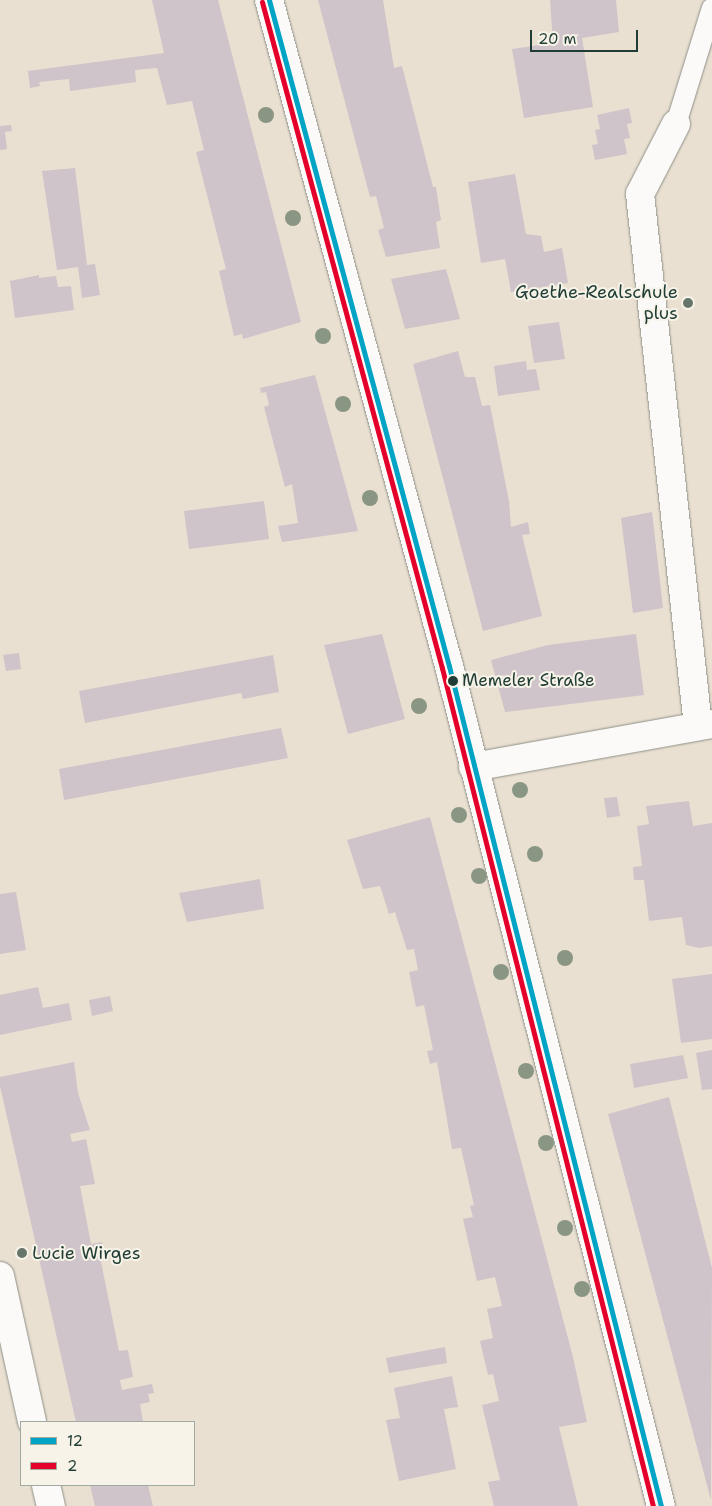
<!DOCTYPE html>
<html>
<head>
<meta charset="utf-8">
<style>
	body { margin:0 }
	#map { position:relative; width:712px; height:1506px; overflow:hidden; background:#e9e0d2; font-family:"Shantell Sans",sans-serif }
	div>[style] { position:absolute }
	.building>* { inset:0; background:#cec4c9 }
	.roads { filter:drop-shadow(0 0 1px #8f9087) drop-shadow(0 0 1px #8f9087) }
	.lane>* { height:20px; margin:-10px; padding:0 10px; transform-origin:10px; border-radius:10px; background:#fcfaf8 }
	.street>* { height:28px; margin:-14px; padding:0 14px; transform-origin:14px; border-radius:14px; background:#fcfaf8 }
	.bus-1>* { height:5px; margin:-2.5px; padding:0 2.5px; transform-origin:2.5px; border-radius:2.5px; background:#02a4c6 }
	.bus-2>* { height:5px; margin:-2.5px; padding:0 2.5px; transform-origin:2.5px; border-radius:2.5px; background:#e4002b }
	.trees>* { width:16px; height:16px; margin:-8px; border-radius:50%; background:#899683 }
	.dots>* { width:14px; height:14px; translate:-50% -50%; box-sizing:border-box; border:2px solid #f7f3e8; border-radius:50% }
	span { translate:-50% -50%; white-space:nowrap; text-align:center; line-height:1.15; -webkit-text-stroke:4px #f7f3e8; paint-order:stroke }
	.bus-label { font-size:17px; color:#1f3d34 }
	.left { translate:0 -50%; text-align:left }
	.poi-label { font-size:18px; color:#1f3d34 }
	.right { translate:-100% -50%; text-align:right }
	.legend { position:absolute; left:20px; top:1421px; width:175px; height:65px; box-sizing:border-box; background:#f7f3e8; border:1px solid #a1aaa0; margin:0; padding:6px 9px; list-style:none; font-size:15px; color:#1f3d34 }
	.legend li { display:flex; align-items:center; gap:10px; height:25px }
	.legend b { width:25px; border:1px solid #a1aaa0 }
	.scale { position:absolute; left:530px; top:30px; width:108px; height:22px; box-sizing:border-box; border:2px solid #1f3d34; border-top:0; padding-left:6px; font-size:15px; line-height:18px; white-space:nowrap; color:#1f3d34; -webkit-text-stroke:4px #f7f3e8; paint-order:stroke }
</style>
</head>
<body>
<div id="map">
	<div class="building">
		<div style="clip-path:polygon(152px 0,218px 0,301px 322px,243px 339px,242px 334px,234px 336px,219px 271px,226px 269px,196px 152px,204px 150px,192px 101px,167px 105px,157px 68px,135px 70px,136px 82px,70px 91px,69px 79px,39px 82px,40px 86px,30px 88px,28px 71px,164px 53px)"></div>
		<div style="clip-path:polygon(318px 0,383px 0,394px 68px,402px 66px,433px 187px,436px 187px,441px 220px,436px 222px,440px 248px,386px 257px,378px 230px,384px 228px,376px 196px,370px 197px)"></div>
		<div style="clip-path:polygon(550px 0,616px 0,619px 32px,582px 38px,593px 107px,524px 118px,512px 49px,553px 43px)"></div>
		<div style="clip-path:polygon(629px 108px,632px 123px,627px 124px,630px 138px,624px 139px,627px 154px,595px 160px,592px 145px,598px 144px,595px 130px,600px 129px,597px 115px)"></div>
		<div style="clip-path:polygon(11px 125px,12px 131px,5px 132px,7px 149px,0 150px,0 126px)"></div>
		<div style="clip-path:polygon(75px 168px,87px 265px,95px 264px,100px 295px,82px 298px,78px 267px,57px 270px,42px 171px)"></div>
		<div style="clip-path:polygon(515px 174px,526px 234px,541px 236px,544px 252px,562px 248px,568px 283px,511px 292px,505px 259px,481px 263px,468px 182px)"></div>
		<div style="clip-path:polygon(446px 269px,460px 319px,405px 329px,391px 279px)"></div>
		<div style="clip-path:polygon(39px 275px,39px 278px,56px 276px,58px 287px,71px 286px,74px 310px,15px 318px,10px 281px)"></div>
		<div style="clip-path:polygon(559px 322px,565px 359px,534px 363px,528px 326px)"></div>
		<div style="clip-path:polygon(458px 351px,465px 377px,475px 377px,482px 406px,490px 405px,509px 501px,511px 527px,528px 522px,530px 534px,522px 535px,542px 616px,483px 631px,413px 364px)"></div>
		<div style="clip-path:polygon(526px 361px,527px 370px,536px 369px,540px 390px,498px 396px,494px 366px)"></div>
		<div style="clip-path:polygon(315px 375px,358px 531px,282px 542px,278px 526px,298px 523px,292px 484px,285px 487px,264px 407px,269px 405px,266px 392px,261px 393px,260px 388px)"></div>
		<div style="clip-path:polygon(264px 501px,269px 539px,189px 549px,184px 511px)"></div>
		<div style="clip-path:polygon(652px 512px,663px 608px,633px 613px,621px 518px)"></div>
		<div style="clip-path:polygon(382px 634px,405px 719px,348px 734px,324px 645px)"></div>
		<div style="clip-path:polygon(636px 634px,644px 695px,505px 712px,491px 660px,548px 645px)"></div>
		<div style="clip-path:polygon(19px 653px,21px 669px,6px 671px,3px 655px)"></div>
		<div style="clip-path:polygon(273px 655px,279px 692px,243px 699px,241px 693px,85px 723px,79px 691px)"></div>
		<div style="clip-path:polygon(281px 728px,288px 758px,64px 800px,59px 769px)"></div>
		<div style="clip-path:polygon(617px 797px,620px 816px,607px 818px,604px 798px)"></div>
		<div style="clip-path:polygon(689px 801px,693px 826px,712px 823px,712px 946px,699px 948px,686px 945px,682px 917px,649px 921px,644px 880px,634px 880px,633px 867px,642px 866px,637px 826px,649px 824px,646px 806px)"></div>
		<div style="clip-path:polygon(430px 817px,573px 1357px,587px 1422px,559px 1427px,578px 1506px,494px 1506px,488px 1482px,500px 1480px,482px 1405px,499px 1401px,493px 1374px,488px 1375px,480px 1341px,493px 1338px,487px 1309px,502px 1306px,495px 1277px,477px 1281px,463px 1219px,473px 1217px,470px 1206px,474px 1205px,461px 1148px,452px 1149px,437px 1062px,430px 1064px,427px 1051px,433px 1050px,424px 1005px,416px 1007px,409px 972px,418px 970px,414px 949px,407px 950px,395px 912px,389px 914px,380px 886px,363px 889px,347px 840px)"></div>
		<div style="clip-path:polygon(260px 879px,264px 909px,187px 922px,179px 893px)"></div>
		<div style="clip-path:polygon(16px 892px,26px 950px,0 954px,0 894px)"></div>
		<div style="clip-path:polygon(712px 974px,712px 1039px,681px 1043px,672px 979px)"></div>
		<div style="clip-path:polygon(38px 987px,43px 1008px,69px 1003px,72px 1020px,0 1035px,0 995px)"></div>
		<div style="clip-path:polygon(110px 996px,113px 1011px,92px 1016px,89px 1000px)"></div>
		<div style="clip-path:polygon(712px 1050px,712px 1089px,702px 1090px,696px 1053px)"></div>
		<div style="clip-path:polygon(683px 1055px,688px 1078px,634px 1088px,630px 1064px)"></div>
		<div style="clip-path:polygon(74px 1062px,78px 1093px,90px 1130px,70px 1134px,72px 1142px,86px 1139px,95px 1184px,80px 1186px,91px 1244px,102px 1242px,104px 1252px,99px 1252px,119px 1351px,128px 1350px,133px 1377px,120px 1380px,122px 1390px,152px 1384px,154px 1393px,148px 1394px,150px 1402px,140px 1404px,143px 1422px,76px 1422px,0 1086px,0 1077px)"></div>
		<div style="clip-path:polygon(669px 1097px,712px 1268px,711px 1500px,608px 1114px)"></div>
		<div style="clip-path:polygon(445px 1347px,447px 1363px,389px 1373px,386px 1358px)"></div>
		<div style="clip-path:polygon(452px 1376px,458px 1407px,444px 1409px,456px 1469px,399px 1481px,386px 1420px,400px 1418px,394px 1388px)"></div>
		<div style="clip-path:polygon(90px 1485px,148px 1485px,153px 1506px,95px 1506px)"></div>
	</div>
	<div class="roads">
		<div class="lane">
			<div style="left:676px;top:124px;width:121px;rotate:-72.8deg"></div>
		</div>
		<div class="street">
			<div style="left:269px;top:0;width:690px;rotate:74.88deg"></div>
			<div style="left:449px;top:666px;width:866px;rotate:75.84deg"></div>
			<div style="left:676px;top:124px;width:79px;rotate:117.2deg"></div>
			<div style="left:640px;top:194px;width:535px;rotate:83.78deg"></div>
			<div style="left:473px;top:767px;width:243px;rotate:-10.2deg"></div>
			<div style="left:0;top:1276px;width:149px;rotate:77.6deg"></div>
			<div style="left:46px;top:1485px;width:22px;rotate:77deg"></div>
		</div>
	</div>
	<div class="bus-1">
		<div style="left:269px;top:0;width:690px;rotate:74.88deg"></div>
		<div style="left:449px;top:666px;width:866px;rotate:75.84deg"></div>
	</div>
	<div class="bus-2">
		<div style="left:262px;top:2px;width:690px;rotate:74.88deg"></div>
		<div style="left:442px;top:668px;width:864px;rotate:75.87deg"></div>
	</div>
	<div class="trees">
		<div style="left:266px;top:115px"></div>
		<div style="left:293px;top:218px"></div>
		<div style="left:323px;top:336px"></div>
		<div style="left:343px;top:404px"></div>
		<div style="left:370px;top:498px"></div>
		<div style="left:419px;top:706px"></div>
		<div style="left:520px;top:790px"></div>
		<div style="left:459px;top:815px"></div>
		<div style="left:535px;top:854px"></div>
		<div style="left:479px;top:876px"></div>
		<div style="left:565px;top:958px"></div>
		<div style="left:501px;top:972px"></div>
		<div style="left:526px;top:1071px"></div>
		<div style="left:546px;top:1143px"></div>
		<div style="left:565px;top:1228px"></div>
		<div style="left:582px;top:1289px"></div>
	</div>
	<div class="dots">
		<div style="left:688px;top:303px;background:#66766b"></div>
		<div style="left:453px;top:681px;background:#1f3d34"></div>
		<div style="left:22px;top:1253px;background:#66766b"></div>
	</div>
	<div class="bus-label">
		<span class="left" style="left:462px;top:681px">Memeler Straße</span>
	</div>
	<div class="poi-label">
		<span class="right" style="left:678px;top:303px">Goethe-Realschule<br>plus</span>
		<span class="left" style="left:32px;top:1253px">Lucie Wirges</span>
	</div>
	<ul class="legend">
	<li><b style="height:6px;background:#02a4c6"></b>12</li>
	<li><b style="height:6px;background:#e4002b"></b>2</li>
	</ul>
	<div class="scale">20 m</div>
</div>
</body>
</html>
